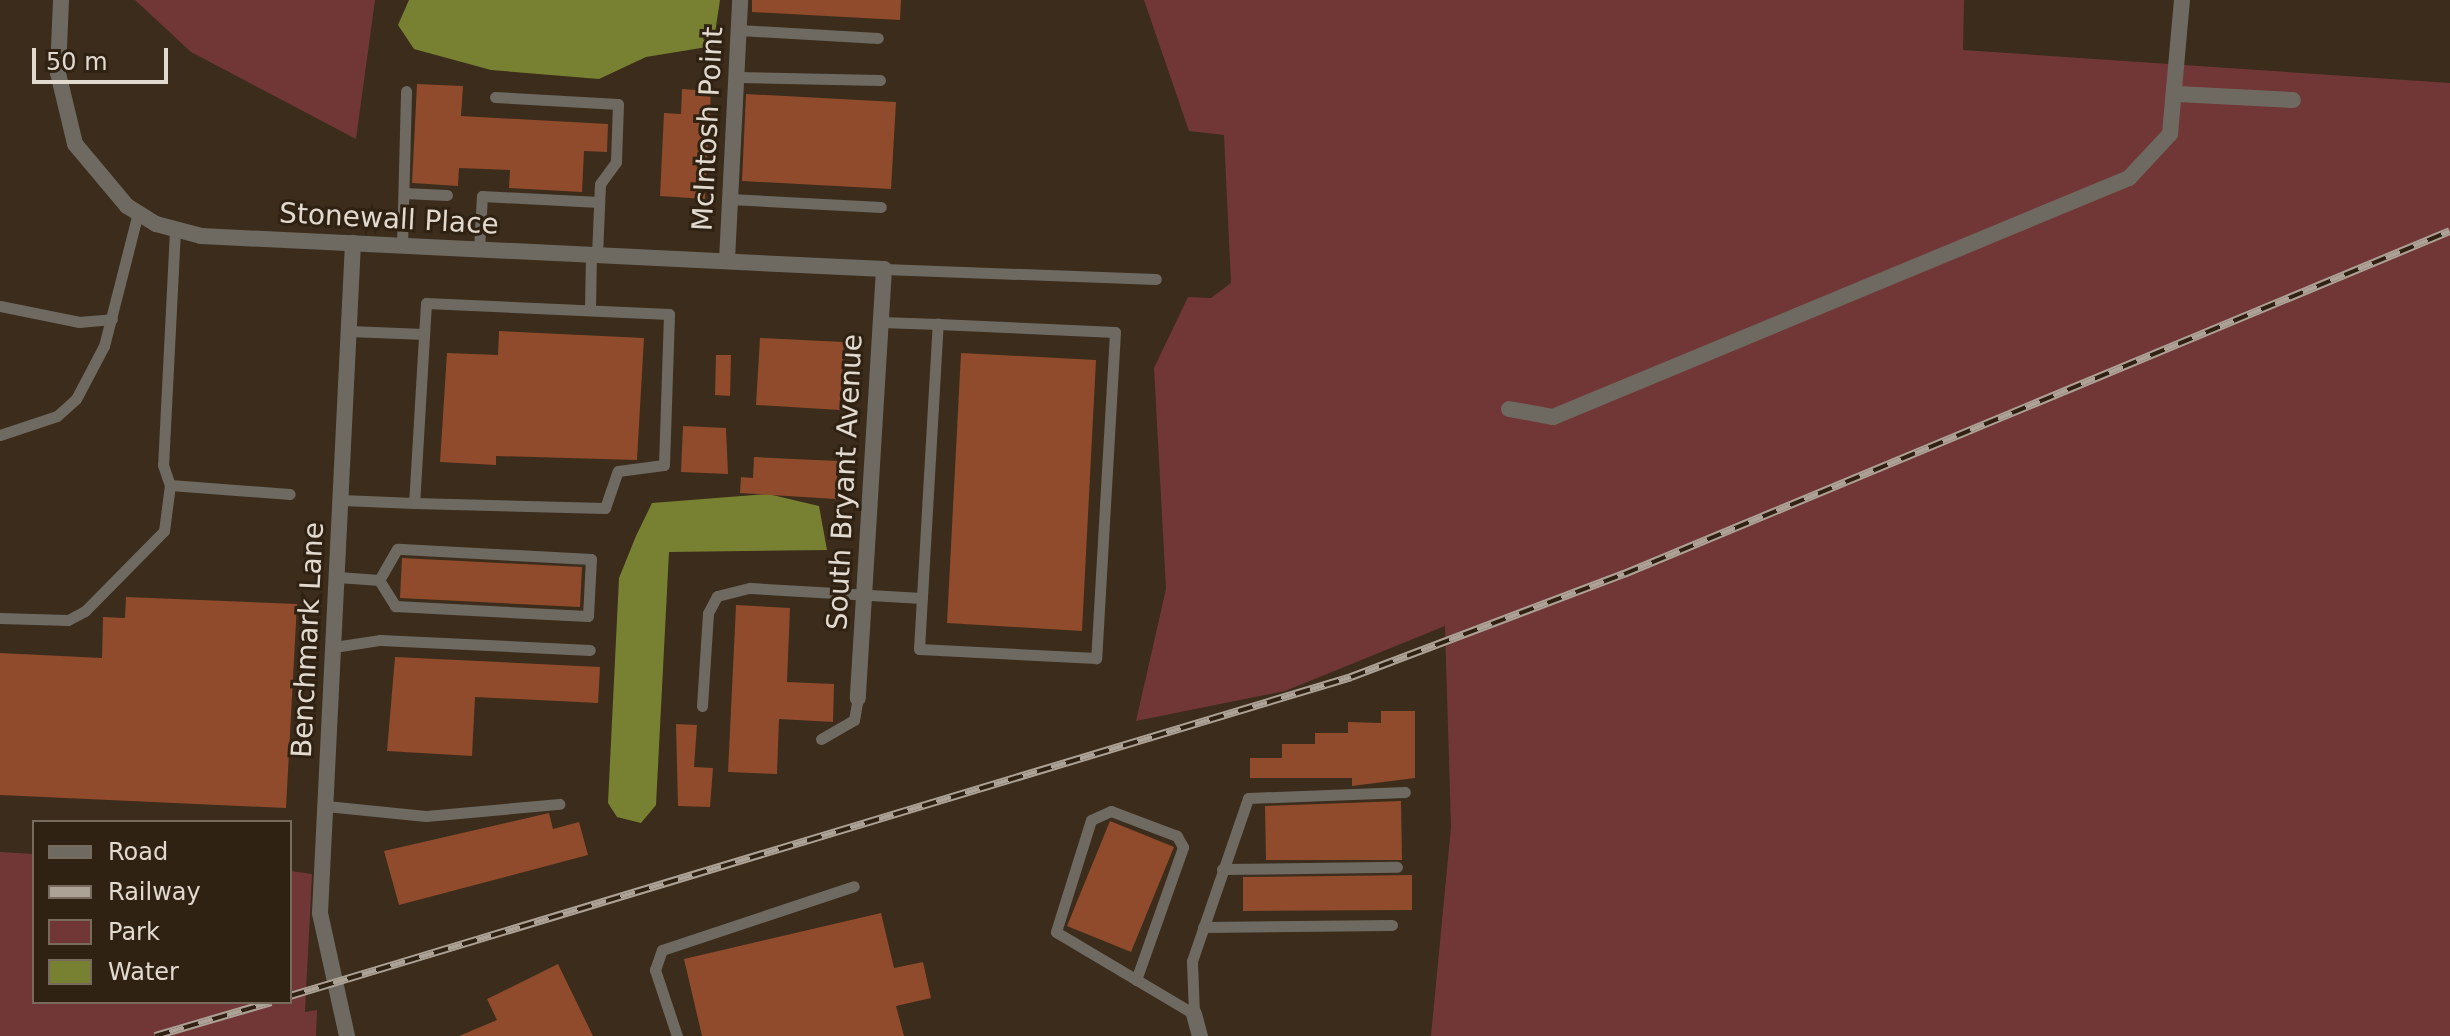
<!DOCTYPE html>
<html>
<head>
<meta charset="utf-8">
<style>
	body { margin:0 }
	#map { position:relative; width:2450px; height:1036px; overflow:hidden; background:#3b2c1c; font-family:"DejaVu Sans",sans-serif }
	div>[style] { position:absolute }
	.green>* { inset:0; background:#713737 }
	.water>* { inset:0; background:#788132 }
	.building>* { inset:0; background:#8f4b2b }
	.lane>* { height:11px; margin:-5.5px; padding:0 5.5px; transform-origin:5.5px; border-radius:5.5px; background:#6e6a61 }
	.street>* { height:16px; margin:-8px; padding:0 8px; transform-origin:8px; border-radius:8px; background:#6e6a61 }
	.rail>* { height:8px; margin-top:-4px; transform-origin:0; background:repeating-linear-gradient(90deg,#302213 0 15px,#ada296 0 30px); box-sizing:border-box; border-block:2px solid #ada296 }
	span { translate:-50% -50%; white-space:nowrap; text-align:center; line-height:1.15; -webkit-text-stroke:6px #302213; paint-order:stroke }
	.street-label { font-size:28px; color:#e2d9cf }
	.legend { position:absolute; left:32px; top:820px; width:260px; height:184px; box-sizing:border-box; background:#302213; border:2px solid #776b5e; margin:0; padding:10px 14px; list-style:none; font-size:24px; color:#e2d9cf }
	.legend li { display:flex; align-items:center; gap:16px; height:40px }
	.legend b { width:40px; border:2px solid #776b5e }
	.scale { position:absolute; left:32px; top:48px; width:136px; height:36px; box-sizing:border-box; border:4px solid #e2d9cf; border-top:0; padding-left:10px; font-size:24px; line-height:28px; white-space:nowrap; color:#e2d9cf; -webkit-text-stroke:6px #302213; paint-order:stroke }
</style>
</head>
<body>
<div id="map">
	<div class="green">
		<div style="clip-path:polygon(135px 0,375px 0,356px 139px,191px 52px)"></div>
		<div style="clip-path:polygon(1144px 0,1964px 0,1963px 50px,2450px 83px,2450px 1036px,1431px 1036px,1451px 827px,1445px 626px,1285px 691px,1136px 721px,1166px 589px,1154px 368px,1188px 297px,1211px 298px,1231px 283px,1224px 135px,1189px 131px)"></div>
		<div style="clip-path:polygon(0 852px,34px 854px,34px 1002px,290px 1002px,290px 871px,312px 874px,305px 1012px,317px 1010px,316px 1036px,0 1036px)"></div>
	</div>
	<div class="water">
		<div style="clip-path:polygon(409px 0,720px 0,713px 46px,646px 57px,599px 79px,491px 70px,414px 49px,398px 25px)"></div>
		<div style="clip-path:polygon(768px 494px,819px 506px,827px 550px,669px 552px,656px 805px,641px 823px,617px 817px,608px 803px,619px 578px,636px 536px,652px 503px)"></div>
	</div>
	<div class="building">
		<div style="clip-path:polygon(752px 0,901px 0,900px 20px,752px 12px)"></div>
		<div style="clip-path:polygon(417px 84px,463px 86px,461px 116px,608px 124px,607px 152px,584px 151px,582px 192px,509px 188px,510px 170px,459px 168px,458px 186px,412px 183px)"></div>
		<div style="clip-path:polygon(682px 89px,711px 91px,705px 199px,660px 196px,664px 113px,681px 114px)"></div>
		<div style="clip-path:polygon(746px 94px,896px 102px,891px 189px,742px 181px)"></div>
		<div style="clip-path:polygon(499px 331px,644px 338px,637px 460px,496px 456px,496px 465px,440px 462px,447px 353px,498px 355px)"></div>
		<div style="clip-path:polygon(760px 338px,844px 342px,840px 410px,756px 405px)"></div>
		<div style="clip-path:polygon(961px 353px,1096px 360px,1082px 631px,947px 623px)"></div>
		<div style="clip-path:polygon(716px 355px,731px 355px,730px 396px,715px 395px)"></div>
		<div style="clip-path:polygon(683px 426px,726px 428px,728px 474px,681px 472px)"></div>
		<div style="clip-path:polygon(754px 457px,838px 461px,836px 499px,740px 493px,741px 477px,753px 478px)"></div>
		<div style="clip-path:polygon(402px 558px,582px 567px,580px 607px,400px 598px)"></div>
		<div style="clip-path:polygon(126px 597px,297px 604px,286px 808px,0 795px,0 653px,102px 658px,103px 617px,125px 618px)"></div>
		<div style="clip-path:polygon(736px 605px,790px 608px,787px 682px,834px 684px,833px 722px,779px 719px,777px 774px,728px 772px)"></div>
		<div style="clip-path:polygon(395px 657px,600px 667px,598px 703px,475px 697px,472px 756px,387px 751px)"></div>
		<div style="clip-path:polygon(1381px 711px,1415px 711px,1415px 778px,1352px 786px,1352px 778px,1250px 778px,1250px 758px,1282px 758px,1282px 744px,1315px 744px,1315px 733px,1348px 733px,1348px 722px,1381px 723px)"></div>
		<div style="clip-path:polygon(676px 724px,697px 725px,694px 767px,713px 768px,710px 807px,678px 806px)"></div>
		<div style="clip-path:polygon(1401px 801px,1402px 860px,1266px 860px,1265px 806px)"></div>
		<div style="clip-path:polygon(549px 813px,553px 829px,579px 822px,588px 855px,399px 905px,384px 851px)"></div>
		<div style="clip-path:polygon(1110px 821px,1174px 847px,1131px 952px,1067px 926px)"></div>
		<div style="clip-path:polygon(1412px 875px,1412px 910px,1243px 911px,1243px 877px)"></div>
		<div style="clip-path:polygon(881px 913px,894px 968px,923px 962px,931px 998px,896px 1006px,904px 1036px,702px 1036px,684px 959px)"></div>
		<div style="clip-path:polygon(558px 964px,593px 1036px,459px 1036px,497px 1020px,487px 999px)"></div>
	</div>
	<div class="lane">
		<div style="left:739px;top:30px;width:139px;rotate:3.3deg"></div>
		<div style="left:736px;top:77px;width:144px;rotate:1.2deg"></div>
		<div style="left:495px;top:97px;width:123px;rotate:3.3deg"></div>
		<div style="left:618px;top:104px;width:58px;rotate:92deg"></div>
		<div style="left:616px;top:162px;width:27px;rotate:126deg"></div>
		<div style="left:600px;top:184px;width:71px;rotate:92.4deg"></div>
		<div style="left:404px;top:193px;width:43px;rotate:2.7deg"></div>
		<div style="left:730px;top:199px;width:151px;rotate:3deg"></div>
		<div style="left:175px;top:230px;width:235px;rotate:92.9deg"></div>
		<div style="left:163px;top:465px;width:21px;rotate:71deg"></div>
		<div style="left:170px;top:485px;width:120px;rotate:4.3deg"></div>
		<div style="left:402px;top:246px;width:155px;rotate:-88.5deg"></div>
		<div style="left:479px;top:249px;width:53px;rotate:-86.8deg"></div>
		<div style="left:482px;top:196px;width:117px;rotate:2.9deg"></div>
		<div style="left:884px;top:269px;width:272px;rotate:2.1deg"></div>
		<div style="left:0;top:306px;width:81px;rotate:11.4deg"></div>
		<div style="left:79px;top:322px;width:33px;rotate:-5deg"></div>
		<div style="left:590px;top:310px;width:55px;rotate:-89deg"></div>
		<div style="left:881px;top:322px;width:57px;rotate:2deg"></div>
		<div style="left:938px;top:324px;width:177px;rotate:2.6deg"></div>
		<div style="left:1115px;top:332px;width:327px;rotate:93.3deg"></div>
		<div style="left:1096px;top:658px;width:177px;rotate:-177.1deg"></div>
		<div style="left:919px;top:649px;width:326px;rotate:-86.7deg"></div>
		<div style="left:349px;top:331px;width:75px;rotate:2.3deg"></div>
		<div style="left:0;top:435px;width:60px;rotate:-18.4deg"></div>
		<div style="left:57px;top:416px;width:25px;rotate:-42deg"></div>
		<div style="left:76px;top:399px;width:60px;rotate:-62.2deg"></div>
		<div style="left:104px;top:346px;width:137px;rotate:-75.7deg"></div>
		<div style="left:342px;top:500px;width:72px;rotate:2.4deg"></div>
		<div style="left:414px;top:503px;width:191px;rotate:1.5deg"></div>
		<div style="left:605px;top:508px;width:39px;rotate:-71deg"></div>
		<div style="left:618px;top:471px;width:46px;rotate:-7.4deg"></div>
		<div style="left:664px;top:465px;width:151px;rotate:-88.1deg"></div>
		<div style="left:669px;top:314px;width:243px;rotate:-177.4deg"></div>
		<div style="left:426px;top:303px;width:200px;rotate:93.4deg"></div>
		<div style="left:338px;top:577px;width:41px;rotate:4.2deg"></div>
		<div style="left:379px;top:580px;width:31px;rotate:58deg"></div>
		<div style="left:395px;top:606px;width:193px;rotate:3deg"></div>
		<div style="left:588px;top:616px;width:57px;rotate:-87deg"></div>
		<div style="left:591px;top:559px;width:194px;rotate:-177deg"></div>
		<div style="left:397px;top:549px;width:36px;rotate:120deg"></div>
		<div style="left:0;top:618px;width:68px;rotate:1.7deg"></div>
		<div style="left:68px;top:620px;width:19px;rotate:-28deg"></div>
		<div style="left:85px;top:611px;width:112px;rotate:-45.4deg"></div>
		<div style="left:164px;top:531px;width:46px;rotate:-82.6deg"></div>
		<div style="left:334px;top:647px;width:47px;rotate:-8.7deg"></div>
		<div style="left:380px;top:640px;width:210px;rotate:2.7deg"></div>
		<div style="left:702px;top:706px;width:93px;rotate:-86.3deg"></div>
		<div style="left:708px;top:613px;width:19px;rotate:-62deg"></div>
		<div style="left:717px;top:596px;width:34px;rotate:-14deg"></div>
		<div style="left:750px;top:588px;width:172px;rotate:3.3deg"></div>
		<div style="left:821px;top:739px;width:38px;rotate:-30deg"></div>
		<div style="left:854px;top:720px;width:22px;rotate:-80deg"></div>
		<div style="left:326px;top:806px;width:100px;rotate:5.7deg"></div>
		<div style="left:426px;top:816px;width:134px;rotate:-5.2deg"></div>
		<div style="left:1222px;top:869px;width:175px;rotate:-0.7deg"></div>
		<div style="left:1203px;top:927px;width:189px;rotate:-0.6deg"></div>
		<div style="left:1136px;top:980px;width:141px;rotate:-70.5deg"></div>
		<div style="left:1183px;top:847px;width:13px;rotate:-119deg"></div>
		<div style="left:1177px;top:836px;width:71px;rotate:-159.3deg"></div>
		<div style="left:1111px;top:811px;width:22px;rotate:156deg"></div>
		<div style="left:1091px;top:820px;width:117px;rotate:107.4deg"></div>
		<div style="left:1056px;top:932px;width:161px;rotate:30.7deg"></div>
		<div style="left:1194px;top:1014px;width:53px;rotate:-92.2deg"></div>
		<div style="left:1192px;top:961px;width:172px;rotate:-71deg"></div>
		<div style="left:1248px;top:798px;width:157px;rotate:-2.2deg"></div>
		<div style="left:677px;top:1036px;width:70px;rotate:-108.4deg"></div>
		<div style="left:655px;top:970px;width:21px;rotate:-71deg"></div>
		<div style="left:662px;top:950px;width:202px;rotate:-18.4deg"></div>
	</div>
	<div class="street">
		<div style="left:61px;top:0;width:73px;rotate:92.4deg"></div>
		<div style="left:58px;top:73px;width:73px;rotate:76.5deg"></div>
		<div style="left:75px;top:144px;width:81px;rotate:50deg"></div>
		<div style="left:127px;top:206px;width:34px;rotate:32deg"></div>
		<div style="left:156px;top:224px;width:47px;rotate:14.9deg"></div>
		<div style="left:201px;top:236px;width:684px;rotate:2.77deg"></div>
		<div style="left:884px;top:269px;width:430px;rotate:93.5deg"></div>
		<div style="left:2178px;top:94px;width:115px;rotate:3deg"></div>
		<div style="left:727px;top:260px;width:260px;rotate:-87.1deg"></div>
		<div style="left:1509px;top:409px;width:45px;rotate:10.3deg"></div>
		<div style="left:1553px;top:417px;width:624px;rotate:-22.54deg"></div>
		<div style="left:2129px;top:178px;width:60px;rotate:-47deg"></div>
		<div style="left:2170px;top:134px;width:135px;rotate:-84.9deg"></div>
		<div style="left:1194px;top:1014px;width:23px;rotate:75deg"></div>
		<div style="left:347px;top:1036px;width:126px;rotate:-102.4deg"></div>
		<div style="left:320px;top:913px;width:671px;rotate:-87.18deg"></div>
	</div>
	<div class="rail">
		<div style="left:290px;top:996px;width:1108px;rotate:-16.73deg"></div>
		<div style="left:1351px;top:677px;width:292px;rotate:-20.7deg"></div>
		<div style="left:1624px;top:574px;width:894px;rotate:-22.55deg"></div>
		<div style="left:155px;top:1036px;width:121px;rotate:-16.3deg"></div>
	</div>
	<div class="street-label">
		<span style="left:708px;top:129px;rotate:-87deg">McIntosh Point</span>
		<span style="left:389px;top:219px;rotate:3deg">Stonewall Place</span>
		<span style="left:845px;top:482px;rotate:-87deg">South Bryant Avenue</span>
		<span style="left:308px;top:640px;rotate:-87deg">Benchmark Lane</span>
	</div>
	<ul class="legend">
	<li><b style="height:10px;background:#6e6a61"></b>Road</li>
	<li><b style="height:10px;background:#ada296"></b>Railway</li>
	<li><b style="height:22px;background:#713737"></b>Park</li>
	<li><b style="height:22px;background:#788132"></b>Water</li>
	</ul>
	<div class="scale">50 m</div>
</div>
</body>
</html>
